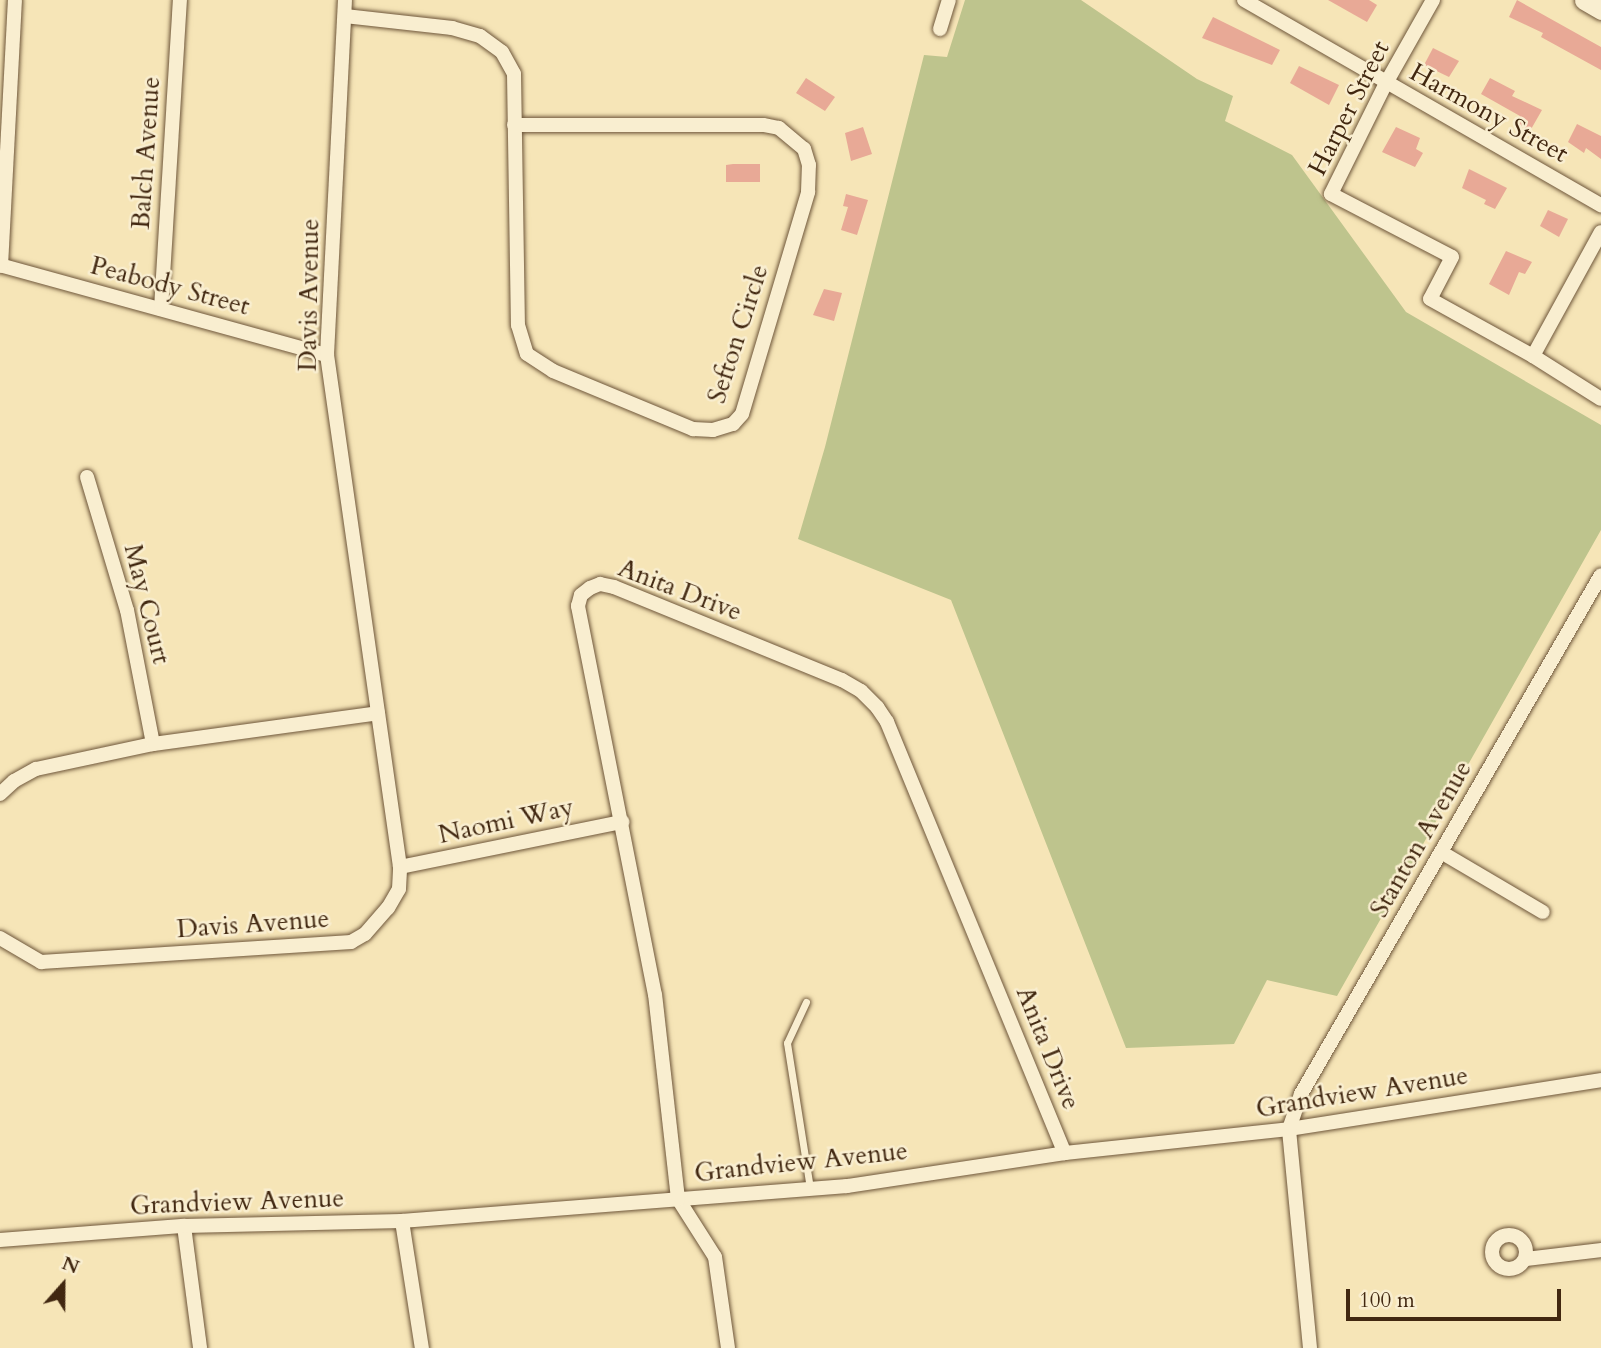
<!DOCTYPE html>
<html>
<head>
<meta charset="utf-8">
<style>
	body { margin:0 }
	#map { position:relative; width:1601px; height:1348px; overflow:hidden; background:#f6e5b7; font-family:Cardo,serif }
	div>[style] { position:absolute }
	.green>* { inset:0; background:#bec48d }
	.building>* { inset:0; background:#e8a996 }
	.roads { filter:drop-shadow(0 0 2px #6e563a) drop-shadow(0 0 2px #6e563a) }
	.service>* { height:7px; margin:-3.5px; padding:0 3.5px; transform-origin:3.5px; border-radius:3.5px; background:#f9eed0 }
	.minor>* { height:14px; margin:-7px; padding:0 7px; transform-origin:7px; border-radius:7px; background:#f9eed0 }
	.minor>.ring { margin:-7px; padding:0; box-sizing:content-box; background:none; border:14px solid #f9eed0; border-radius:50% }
	.secondary>* { height:19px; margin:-9.5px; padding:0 9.5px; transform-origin:9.5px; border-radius:9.5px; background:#f9eed0 }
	span { translate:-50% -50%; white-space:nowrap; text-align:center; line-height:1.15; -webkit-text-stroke:5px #f9eed0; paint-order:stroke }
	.street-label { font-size:26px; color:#412710 }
	.north { position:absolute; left:28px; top:1250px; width:70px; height:70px; -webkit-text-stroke:5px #f9eed0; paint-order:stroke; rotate:21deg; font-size:19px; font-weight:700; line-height:28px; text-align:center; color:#412710 }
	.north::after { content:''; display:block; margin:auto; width:24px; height:32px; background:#412710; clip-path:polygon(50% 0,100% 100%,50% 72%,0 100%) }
	.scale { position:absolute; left:1346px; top:1289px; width:215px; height:32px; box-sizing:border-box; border:4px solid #412710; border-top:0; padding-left:9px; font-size:21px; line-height:24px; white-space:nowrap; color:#412710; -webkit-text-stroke:5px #f9eed0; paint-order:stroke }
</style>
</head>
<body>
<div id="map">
	<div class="green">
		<div style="clip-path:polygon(965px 0,1081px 0,1197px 79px,1233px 96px,1225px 121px,1292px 155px,1406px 312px,1601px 425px,1601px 530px,1337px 996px,1267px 980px,1234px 1044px,1126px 1048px,951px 600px,798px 539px,825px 447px,924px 55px,947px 57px)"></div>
	</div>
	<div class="building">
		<div style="clip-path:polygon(1328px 0,1369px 0,1377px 5px,1367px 22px)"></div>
		<div style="clip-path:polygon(1517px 0,1601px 47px,1601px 70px,1541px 37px,1543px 33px,1509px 17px)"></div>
		<div style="clip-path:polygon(1213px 17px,1280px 50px,1272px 65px,1202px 38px)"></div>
		<div style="clip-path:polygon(1433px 48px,1459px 61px,1449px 77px,1424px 65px)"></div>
		<div style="clip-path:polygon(1299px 66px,1339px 85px,1329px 105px,1290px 83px)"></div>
		<div style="clip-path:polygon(806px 78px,835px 97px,825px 111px,796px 93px)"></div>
		<div style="clip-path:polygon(1490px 78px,1515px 91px,1512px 96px,1542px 110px,1530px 131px,1516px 123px,1520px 116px,1481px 94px)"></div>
		<div style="clip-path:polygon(1577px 124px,1601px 136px,1601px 159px,1586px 148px,1584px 153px,1568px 142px)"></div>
		<div style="clip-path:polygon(863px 127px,872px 154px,851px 161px,845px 133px)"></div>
		<div style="clip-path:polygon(1396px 127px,1420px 138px,1416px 149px,1423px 153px,1415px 167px,1382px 152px)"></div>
		<div style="clip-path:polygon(733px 164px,760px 164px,760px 182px,726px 182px,726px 165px)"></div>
		<div style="clip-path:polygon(1469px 169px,1507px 188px,1495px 209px,1484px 204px,1486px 200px,1462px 188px)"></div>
		<div style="clip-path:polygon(846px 194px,868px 200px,857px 235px,841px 230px,848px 207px,843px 206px)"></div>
		<div style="clip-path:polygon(1548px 210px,1568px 219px,1559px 237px,1540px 226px)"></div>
		<div style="clip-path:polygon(1506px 251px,1532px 262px,1525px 274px,1519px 272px,1509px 295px,1489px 284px)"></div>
		<div style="clip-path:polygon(824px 289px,842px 293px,834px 321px,813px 315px)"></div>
	</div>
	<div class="roads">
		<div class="service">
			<div style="left:806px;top:1002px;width:45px;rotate:114.9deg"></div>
			<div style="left:787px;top:1043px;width:147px;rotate:81deg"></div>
		</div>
		<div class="minor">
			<div style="left:1244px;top:0;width:412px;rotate:29.9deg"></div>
			<div style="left:1433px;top:0;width:95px;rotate:119.5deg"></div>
			<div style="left:1386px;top:83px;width:124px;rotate:116.4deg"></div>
			<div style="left:1331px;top:194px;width:136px;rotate:27.5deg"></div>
			<div style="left:1452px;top:257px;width:47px;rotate:117.6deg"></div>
			<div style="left:1430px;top:299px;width:118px;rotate:29deg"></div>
			<div style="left:1533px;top:356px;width:80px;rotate:32.3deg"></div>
			<div style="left:345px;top:16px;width:108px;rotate:6.4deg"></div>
			<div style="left:452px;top:28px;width:29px;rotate:16deg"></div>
			<div style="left:480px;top:36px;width:27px;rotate:36deg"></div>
			<div style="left:502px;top:52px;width:25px;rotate:61deg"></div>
			<div style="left:514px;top:74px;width:251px;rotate:89.1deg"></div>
			<div style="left:518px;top:325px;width:30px;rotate:73deg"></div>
			<div style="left:527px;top:354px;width:31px;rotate:33deg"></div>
			<div style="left:553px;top:371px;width:152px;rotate:22.5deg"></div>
			<div style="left:693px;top:429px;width:20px;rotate:3deg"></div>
			<div style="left:713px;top:430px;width:21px;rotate:-17deg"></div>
			<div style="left:733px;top:424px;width:13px;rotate:-48deg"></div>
			<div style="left:742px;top:414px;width:232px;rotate:-73.4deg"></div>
			<div style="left:808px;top:192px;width:27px;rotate:-88deg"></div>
			<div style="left:809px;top:165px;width:17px;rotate:-107deg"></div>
			<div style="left:804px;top:149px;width:33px;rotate:-140deg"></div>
			<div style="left:779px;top:128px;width:16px;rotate:-169deg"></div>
			<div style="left:763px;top:125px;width:249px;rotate:180deg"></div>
			<div style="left:940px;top:29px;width:30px;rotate:-73deg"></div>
			<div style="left:0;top:265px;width:339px;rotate:15.4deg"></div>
			<div style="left:1px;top:266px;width:266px;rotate:-87deg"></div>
			<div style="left:161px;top:309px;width:310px;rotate:-86.5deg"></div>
			<div style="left:1533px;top:356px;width:141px;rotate:-61.3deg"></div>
			<div style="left:87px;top:477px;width:139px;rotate:73.3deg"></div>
			<div style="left:127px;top:610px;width:136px;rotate:79deg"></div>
			<div style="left:0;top:794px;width:19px;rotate:-43deg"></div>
			<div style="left:14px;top:781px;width:25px;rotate:-29deg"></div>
			<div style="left:36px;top:769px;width:120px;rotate:-12.1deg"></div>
			<div style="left:153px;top:744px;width:227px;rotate:-7.8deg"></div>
			<div style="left:1441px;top:852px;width:118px;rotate:30.5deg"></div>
			<div style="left:400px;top:867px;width:227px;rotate:-11.5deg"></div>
			<div style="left:0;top:938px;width:48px;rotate:30.3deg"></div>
			<div style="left:41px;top:962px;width:311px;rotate:-3.7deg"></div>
			<div style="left:351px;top:942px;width:16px;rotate:-30deg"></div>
			<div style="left:365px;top:934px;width:35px;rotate:-49deg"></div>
			<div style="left:388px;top:908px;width:22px;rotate:-60deg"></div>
			<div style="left:399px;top:889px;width:22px;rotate:-87deg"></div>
			<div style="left:400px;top:867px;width:517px;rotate:-98.11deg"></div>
			<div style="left:327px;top:355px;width:355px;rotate:-87.1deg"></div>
			<div style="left:402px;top:1221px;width:129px;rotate:81.1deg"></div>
			<div style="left:184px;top:1226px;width:123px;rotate:82.5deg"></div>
			<div class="ring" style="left:1492px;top:1235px;width:20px;height:20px"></div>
			<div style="left:0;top:1240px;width:185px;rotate:-4.4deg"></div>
			<div style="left:184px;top:1226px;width:218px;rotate:-1.3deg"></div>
			<div style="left:402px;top:1221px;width:446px;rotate:-4.5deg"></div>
			<div style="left:847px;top:1186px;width:220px;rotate:-8.6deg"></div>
			<div style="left:1065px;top:1153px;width:225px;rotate:-6.1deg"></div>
			<div style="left:1289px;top:1129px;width:316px;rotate:-8.9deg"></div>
			<div style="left:1526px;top:1259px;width:76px;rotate:-6.8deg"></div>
			<div style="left:728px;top:1348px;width:92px;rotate:-98.1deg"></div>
			<div style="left:715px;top:1257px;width:69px;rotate:-122.5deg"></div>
			<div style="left:678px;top:1199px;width:205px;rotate:-96.4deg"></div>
			<div style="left:655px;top:995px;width:397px;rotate:-101.2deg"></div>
			<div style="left:578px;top:606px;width:11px;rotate:-75deg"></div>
			<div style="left:581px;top:595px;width:11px;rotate:-38deg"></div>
			<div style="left:590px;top:588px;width:11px;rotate:-22deg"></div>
			<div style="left:600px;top:584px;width:14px;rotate:12deg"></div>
			<div style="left:614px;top:587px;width:246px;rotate:22.2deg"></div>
			<div style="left:842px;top:680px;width:22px;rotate:30deg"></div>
			<div style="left:861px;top:691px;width:23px;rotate:45deg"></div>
			<div style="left:877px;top:707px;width:18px;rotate:56deg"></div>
			<div style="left:887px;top:722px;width:466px;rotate:67.6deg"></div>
			<div style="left:1310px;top:1348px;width:220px;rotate:-95.5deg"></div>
			<div style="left:1289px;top:1129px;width:37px;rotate:-71deg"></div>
			<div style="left:1301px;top:1094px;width:599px;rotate:-59.97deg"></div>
		</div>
		<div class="secondary">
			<div style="left:1584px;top:0;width:20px;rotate:30deg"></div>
		</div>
	</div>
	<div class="street-label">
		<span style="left:1349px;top:108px;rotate:-63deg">Harper Street</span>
		<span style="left:1489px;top:113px;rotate:29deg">Harmony Street</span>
		<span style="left:146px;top:153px;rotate:-86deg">Balch Avenue</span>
		<span style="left:170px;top:286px;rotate:15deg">Peabody Street</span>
		<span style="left:309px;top:295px;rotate:-89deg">Davis Avenue</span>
		<span style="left:738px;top:334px;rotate:-72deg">Sefton Circle</span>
		<span style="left:680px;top:590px;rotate:21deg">Anita Drive</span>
		<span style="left:147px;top:604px;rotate:76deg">May Court</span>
		<span style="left:506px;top:821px;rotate:-12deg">Naomi Way</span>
		<span style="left:1421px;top:839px;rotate:-60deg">Stanton Avenue</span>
		<span style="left:253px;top:924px;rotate:-4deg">Davis Avenue</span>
		<span style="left:1048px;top:1048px;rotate:68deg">Anita Drive</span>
		<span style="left:1362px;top:1092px;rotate:-9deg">Grandview Avenue</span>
		<span style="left:801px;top:1162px;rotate:-6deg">Grandview Avenue</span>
		<span style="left:237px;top:1202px;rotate:-2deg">Grandview Avenue</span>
	</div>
	<div class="north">N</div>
	<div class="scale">100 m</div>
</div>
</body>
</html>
